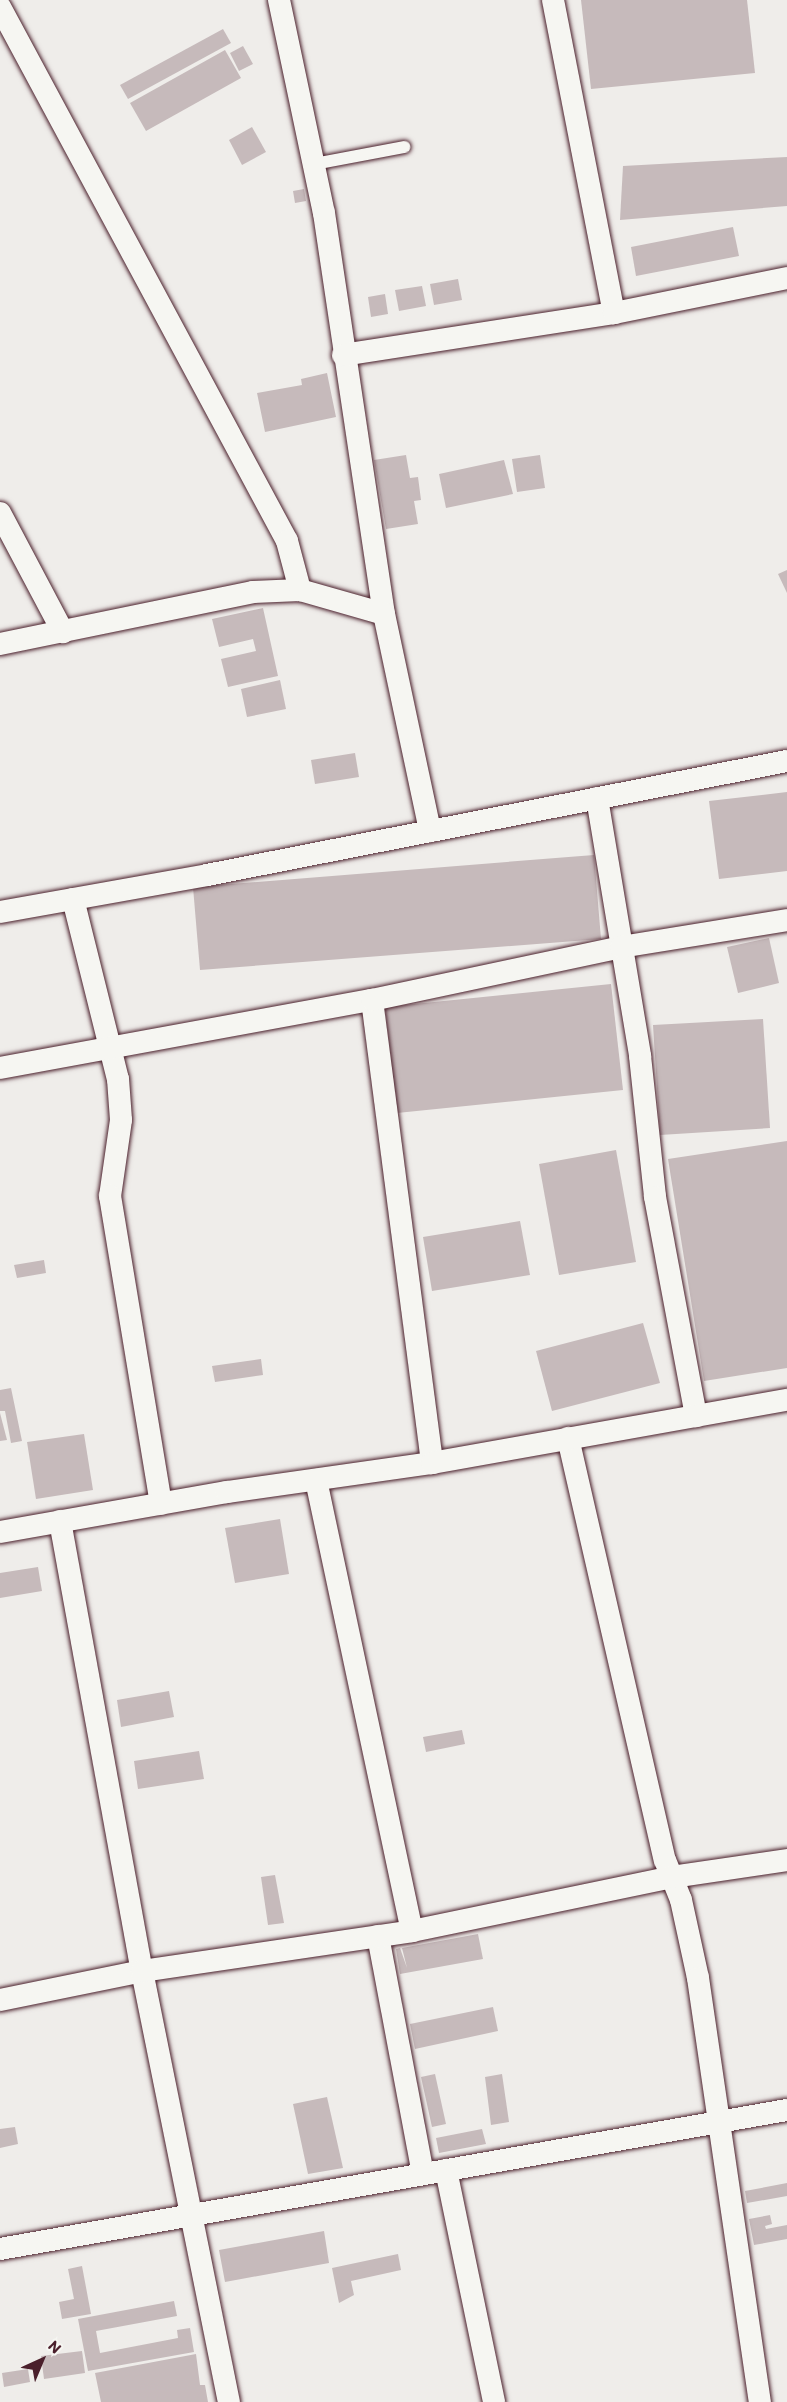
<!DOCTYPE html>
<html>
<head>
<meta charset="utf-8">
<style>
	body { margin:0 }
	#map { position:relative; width:787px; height:2402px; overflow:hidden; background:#efedea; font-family:Itim,sans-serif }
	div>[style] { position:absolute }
	.building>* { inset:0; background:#c6babb }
	.roads { filter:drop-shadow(0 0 2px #4a1f2b) drop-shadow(0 0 2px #4a1f2b) }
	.service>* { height:12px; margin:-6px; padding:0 6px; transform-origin:6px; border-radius:6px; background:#f6f6f2 }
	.minor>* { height:22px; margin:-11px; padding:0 11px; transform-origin:11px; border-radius:11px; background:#f6f6f2 }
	span { translate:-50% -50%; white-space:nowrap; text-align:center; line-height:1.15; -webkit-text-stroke:5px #f6f6f2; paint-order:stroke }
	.north { position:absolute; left:12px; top:2330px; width:60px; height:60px; -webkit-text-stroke:4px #f6f6f2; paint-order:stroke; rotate:44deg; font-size:16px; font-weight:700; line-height:24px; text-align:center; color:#4a1f2b }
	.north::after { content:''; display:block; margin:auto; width:21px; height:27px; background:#4a1f2b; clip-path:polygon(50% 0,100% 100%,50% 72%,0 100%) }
</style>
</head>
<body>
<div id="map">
	<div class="building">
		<div style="clip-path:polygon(581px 0,747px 0,755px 73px,591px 89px)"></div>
		<div style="clip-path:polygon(223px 29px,231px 43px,128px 99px,120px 85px)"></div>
		<div style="clip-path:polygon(243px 46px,253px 64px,239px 71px,230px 53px)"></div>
		<div style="clip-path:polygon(225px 50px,241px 78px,146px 131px,130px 103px)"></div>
		<div style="clip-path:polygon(252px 127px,266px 152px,242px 165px,229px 140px)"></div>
		<div style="clip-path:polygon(787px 157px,787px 206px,620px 220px,623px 166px)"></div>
		<div style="clip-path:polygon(304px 189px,306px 201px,295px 203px,293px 191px)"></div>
		<div style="clip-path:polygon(733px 227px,739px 256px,636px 276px,631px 247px)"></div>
		<div style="clip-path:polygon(458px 279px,462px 300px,434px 305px,430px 284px)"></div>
		<div style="clip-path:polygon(422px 286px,426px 306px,399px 311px,395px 290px)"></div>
		<div style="clip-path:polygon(385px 294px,388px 314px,371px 317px,368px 297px)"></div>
		<div style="clip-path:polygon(327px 373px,336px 417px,265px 432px,257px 393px,302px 385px,301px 379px)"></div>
		<div style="clip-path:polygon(406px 455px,410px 478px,418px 477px,421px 500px,414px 501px,418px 524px,386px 529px,374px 460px)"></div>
		<div style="clip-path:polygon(540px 455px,545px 488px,517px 492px,512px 459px)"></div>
		<div style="clip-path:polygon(504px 460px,513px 494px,446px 508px,439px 474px)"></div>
		<div style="clip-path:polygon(787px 570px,787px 593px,778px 574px)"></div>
		<div style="clip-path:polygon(263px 608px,278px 676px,228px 687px,221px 659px,256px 651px,253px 639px,219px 647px,212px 619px)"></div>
		<div style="clip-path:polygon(280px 680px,286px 709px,247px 717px,241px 689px)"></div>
		<div style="clip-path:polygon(355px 753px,359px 777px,315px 784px,311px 760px)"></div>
		<div style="clip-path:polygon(787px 792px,787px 871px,719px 879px,709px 801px)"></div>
		<div style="clip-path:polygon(594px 855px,601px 939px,200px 970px,193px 887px)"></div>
		<div style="clip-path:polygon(769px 938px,779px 983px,738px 993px,727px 947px)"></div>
		<div style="clip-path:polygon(611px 984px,623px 1090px,397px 1113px,385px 1007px)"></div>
		<div style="clip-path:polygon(763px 1019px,770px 1128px,660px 1135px,653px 1025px)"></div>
		<div style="clip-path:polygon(787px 1141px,787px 1368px,704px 1381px,668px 1159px)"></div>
		<div style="clip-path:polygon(616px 1150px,636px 1262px,559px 1275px,539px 1164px)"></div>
		<div style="clip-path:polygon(520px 1221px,530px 1275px,432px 1291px,423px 1237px)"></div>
		<div style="clip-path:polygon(44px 1260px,46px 1273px,17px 1278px,14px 1265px)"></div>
		<div style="clip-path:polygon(643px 1323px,660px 1383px,552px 1411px,536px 1351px)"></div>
		<div style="clip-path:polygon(261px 1359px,263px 1375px,215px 1382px,212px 1366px)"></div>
		<div style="clip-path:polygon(11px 1388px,22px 1441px,11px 1443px,5px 1411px,0 1411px,0 1390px)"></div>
		<div style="clip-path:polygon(0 1413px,7px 1440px,0 1441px)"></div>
		<div style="clip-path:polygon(84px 1434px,93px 1490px,36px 1499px,27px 1442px)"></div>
		<div style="clip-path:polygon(280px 1519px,289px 1574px,235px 1583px,225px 1528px)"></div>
		<div style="clip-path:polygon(38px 1567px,42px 1591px,0 1598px,0 1573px)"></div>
		<div style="clip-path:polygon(169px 1691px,174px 1717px,121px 1727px,117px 1700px)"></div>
		<div style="clip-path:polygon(462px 1730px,465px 1744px,426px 1752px,423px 1737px)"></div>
		<div style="clip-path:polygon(199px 1751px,204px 1779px,138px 1789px,134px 1761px)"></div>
		<div style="clip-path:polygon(275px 1875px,284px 1923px,268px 1925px,261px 1877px)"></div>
		<div style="clip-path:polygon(478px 1934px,483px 1959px,400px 1974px,396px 1949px,400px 1948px,407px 1968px,402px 1948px)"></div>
		<div style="clip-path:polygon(493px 2007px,498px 2031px,415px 2049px,410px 2024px)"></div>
		<div style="clip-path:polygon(435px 2074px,446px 2124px,432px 2127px,421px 2077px)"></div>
		<div style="clip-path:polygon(502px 2074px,509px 2122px,491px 2125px,485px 2077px)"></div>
		<div style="clip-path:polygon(327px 2097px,343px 2168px,308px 2174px,293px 2104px)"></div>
		<div style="clip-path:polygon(15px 2127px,18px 2144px,0 2148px,0 2129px)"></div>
		<div style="clip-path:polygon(482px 2129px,486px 2144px,439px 2153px,436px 2138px)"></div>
		<div style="clip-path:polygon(787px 2183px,787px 2196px,747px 2203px,745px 2191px)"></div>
		<div style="clip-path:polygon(770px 2215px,772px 2224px,765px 2226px,766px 2229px,787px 2225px,787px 2239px,754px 2245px,749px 2219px)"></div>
		<div style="clip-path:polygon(324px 2231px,329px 2263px,225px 2282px,219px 2250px)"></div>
		<div style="clip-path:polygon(398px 2254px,401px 2270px,351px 2281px,354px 2295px,339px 2303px,332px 2268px)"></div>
		<div style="clip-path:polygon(82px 2266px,91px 2314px,62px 2319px,59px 2302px,74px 2299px,68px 2269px)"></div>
		<div style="clip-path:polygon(174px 2301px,177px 2316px,96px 2331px,100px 2353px,178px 2338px,177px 2330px,190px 2328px,194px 2352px,88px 2371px,78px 2319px)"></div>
		<div style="clip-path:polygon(82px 2351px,85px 2373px,44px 2379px,41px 2356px)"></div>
		<div style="clip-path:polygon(196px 2354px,200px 2385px,205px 2385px,208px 2402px,101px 2402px,95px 2373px)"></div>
		<div style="clip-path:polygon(28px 2369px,30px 2382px,4px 2387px,2px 2373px)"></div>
	</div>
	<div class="roads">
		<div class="service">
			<div style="left:314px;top:164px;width:92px;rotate:-10.7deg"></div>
		</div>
		<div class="minor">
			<div style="left:279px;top:0;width:218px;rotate:78.1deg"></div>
			<div style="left:324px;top:213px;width:405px;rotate:81.5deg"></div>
			<div style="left:384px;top:614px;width:222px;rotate:78deg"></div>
			<div style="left:553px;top:0;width:319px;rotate:79deg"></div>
			<div style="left:0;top:7px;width:606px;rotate:61.74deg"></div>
			<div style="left:287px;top:541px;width:51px;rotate:75.1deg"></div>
			<div style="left:343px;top:355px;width:274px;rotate:-8.8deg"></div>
			<div style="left:614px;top:313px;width:177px;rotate:-11.4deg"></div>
			<div style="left:0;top:513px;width:135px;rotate:62.1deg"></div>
			<div style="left:0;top:644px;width:258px;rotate:-11.6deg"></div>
			<div style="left:253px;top:592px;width:47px;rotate:-2.4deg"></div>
			<div style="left:300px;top:590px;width:87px;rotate:15.9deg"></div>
			<div style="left:597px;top:798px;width:262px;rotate:80.5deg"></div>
			<div style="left:640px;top:1056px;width:142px;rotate:83.9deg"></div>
			<div style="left:655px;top:1197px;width:223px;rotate:79.4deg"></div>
			<div style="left:73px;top:899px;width:186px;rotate:76deg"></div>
			<div style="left:118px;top:1079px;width:41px;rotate:85.8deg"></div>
			<div style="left:121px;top:1120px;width:77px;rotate:98.2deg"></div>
			<div style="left:110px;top:1196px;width:312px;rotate:80.6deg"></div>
			<div style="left:0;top:912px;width:210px;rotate:-10.1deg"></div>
			<div style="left:207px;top:875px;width:591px;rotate:-11.12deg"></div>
			<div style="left:372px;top:1000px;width:467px;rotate:82.6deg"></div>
			<div style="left:0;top:1068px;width:378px;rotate:-10.4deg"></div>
			<div style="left:372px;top:1000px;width:255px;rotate:-12deg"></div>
			<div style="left:621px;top:947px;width:168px;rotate:-9.2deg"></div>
			<div style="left:568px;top:1438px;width:433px;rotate:77.1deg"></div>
			<div style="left:665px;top:1860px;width:43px;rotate:68.2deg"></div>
			<div style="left:681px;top:1900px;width:80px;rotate:77.7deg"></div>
			<div style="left:698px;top:1978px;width:429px;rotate:81.7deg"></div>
			<div style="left:316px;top:1480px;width:461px;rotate:78deg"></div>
			<div style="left:60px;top:1521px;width:457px;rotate:79.7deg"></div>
			<div style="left:142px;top:1971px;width:440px;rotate:78.6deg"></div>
			<div style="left:0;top:1532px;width:230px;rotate:-10deg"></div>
			<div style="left:227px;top:1492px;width:207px;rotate:-8.1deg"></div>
			<div style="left:432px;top:1463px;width:361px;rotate:-10.1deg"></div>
			<div style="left:378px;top:1936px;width:242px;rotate:79.3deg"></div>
			<div style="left:0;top:2000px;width:145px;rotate:-11.5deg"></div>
			<div style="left:142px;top:1971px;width:273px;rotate:-8.4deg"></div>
			<div style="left:412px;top:1931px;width:266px;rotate:-11.7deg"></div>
			<div style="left:672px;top:1877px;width:116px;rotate:-8.4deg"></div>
			<div style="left:446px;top:2170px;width:237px;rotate:78.3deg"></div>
			<div style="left:0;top:2249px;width:799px;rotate:-10.02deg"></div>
		</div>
	</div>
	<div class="north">N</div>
</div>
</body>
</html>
